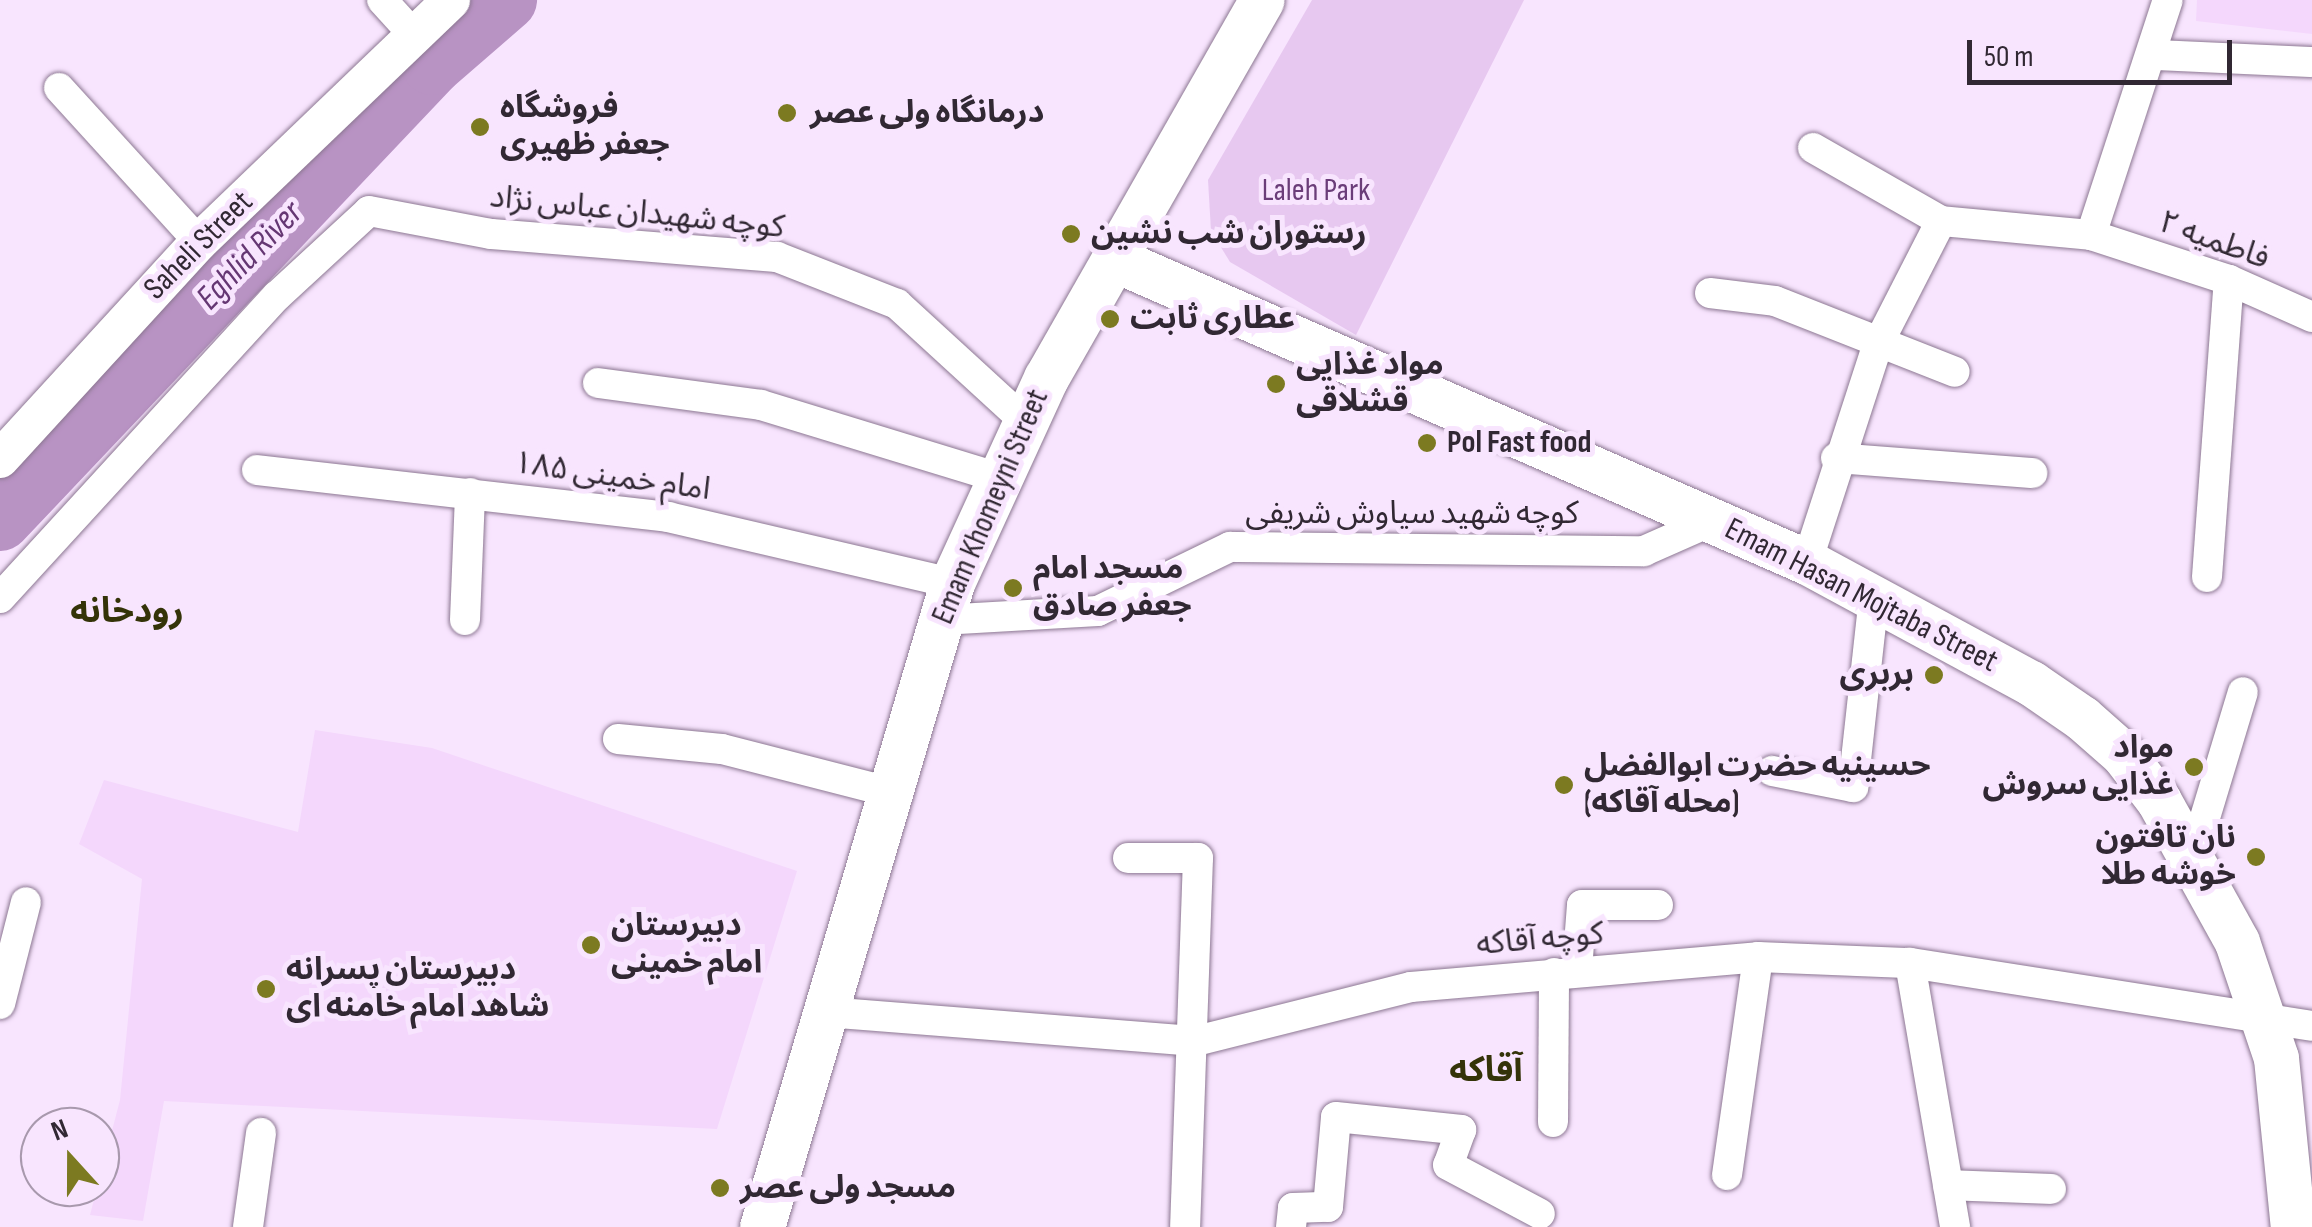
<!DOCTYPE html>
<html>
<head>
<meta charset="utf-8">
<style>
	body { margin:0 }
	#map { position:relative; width:2312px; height:1227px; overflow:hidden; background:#f8e5fe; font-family:"Sofia Sans Condensed","Noto Sans Arabic",sans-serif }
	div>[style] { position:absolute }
	.built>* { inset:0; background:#f4d7fc }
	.green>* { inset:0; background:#e7c8f0 }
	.river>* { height:62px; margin:-31px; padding:0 31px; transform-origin:31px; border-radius:31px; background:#b893c3 }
	.roads { filter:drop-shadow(0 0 2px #8c7792) drop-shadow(0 0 2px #8c7792) }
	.minor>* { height:30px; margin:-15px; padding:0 15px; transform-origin:15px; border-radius:15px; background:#fff }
	.tertiary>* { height:38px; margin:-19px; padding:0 19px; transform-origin:19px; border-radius:19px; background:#fff }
	.secondary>* { height:45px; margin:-22.5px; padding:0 22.5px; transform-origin:22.5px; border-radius:22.5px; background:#fff }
	.dots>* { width:28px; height:28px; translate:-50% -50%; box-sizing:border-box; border:5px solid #f8e5fe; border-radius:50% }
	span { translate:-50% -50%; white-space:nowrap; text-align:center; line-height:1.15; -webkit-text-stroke:10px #f8e5fe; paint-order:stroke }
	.poi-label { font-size:32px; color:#312833; font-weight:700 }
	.left { translate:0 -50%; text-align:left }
	.right { translate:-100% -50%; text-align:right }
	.park-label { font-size:32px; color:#6b3d79 }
	.street-label { font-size:32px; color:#312833 }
	.water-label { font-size:35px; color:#653773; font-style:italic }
	.neighbourhood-label { font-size:35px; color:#343308; font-weight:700 }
	.north { position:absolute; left:20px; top:1107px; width:100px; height:100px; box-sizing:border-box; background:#f8e5fe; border:2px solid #a899ad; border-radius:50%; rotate:339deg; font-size:28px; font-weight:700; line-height:40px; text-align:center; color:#312833 }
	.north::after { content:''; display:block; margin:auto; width:35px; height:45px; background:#7c7a21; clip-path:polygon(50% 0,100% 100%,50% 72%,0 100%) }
	.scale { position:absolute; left:1967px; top:40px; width:265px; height:45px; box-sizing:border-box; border:5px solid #312833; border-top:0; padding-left:12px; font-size:30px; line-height:35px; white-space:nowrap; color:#312833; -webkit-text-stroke:8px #f8e5fe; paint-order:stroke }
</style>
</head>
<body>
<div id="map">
	<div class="built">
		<div style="clip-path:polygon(2197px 0,2312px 0,2312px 34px,2196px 21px)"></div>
		<div style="clip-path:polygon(315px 730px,432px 748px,797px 871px,717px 1129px,164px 1101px,143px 1221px,90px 1215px,120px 1100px,142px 879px,79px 844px,104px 780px,298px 832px)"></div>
	</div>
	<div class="green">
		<div style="clip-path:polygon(1312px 0,1524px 0,1356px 335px,1230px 262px,1211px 231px,1208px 180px)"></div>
	</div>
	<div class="river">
		<div style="left:0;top:520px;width:628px;rotate:-46.55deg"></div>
		<div style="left:432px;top:64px;width:98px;rotate:-40.9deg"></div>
	</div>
	<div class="roads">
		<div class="minor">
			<div style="left:382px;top:0;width:46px;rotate:47.6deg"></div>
			<div style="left:2155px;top:55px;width:157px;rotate:2.6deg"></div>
			<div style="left:59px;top:88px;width:208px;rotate:47.7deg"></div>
			<div style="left:1813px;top:148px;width:147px;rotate:29.7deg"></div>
			<div style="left:2091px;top:235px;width:145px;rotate:18.1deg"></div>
			<div style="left:2229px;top:280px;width:91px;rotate:24deg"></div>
			<div style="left:1710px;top:293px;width:65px;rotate:7deg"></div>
			<div style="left:1775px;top:301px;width:193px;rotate:21.5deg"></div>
			<div style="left:598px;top:383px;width:164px;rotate:7.7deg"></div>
			<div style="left:761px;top:405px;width:250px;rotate:17deg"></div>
			<div style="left:1836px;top:458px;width:197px;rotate:4.4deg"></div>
			<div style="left:257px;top:470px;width:414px;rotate:6.5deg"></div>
			<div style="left:668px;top:517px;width:292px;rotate:13.1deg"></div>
			<div style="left:1807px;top:562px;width:229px;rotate:-72deg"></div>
			<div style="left:1878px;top:344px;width:138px;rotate:-62.9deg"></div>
			<div style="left:1941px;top:221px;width:151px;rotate:5.3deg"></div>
			<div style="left:2091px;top:235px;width:247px;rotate:-71.9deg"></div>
			<div style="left:2207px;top:577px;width:298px;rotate:-85.8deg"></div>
			<div style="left:0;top:598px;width:410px;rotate:-47.5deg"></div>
			<div style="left:277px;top:296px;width:125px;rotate:-42.7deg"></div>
			<div style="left:369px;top:211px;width:124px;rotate:10.7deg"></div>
			<div style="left:491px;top:234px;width:287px;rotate:4.6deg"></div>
			<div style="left:777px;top:257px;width:129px;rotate:21.4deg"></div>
			<div style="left:897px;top:304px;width:175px;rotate:42.5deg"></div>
			<div style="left:465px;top:620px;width:127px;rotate:-87.7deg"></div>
			<div style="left:941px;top:620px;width:157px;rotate:-3.3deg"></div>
			<div style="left:1098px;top:611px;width:147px;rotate:-25.9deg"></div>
			<div style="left:1230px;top:547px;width:414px;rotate:0.6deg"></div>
			<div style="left:1644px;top:551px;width:74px;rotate:-23.8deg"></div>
			<div style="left:618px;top:739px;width:104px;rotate:5.5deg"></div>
			<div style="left:722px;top:749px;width:173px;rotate:14.4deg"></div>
			<div style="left:1772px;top:771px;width:83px;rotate:11.2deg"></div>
			<div style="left:1853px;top:787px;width:191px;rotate:-83.7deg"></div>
			<div style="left:2194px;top:854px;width:169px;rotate:-73.2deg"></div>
			<div style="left:1128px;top:858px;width:70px"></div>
			<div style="left:1198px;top:858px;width:369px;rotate:92deg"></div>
			<div style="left:1910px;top:963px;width:268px;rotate:80.3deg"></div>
			<div style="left:1577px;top:970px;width:65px;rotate:-85.6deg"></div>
			<div style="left:1582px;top:905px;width:76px"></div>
			<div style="left:0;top:1004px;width:105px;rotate:-75.7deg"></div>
			<div style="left:826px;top:1012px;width:371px;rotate:4.5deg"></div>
			<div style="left:1196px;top:1041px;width:222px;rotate:-14.1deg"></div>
			<div style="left:1411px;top:987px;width:348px;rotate:-4.9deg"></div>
			<div style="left:1758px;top:957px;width:152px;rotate:2.3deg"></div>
			<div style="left:1910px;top:963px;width:407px;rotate:8.9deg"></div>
			<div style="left:1553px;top:1122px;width:149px;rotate:-89.6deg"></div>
			<div style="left:1727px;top:1175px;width:220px;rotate:-81.9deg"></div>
			<div style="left:1948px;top:1185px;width:103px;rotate:2.2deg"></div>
			<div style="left:248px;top:1227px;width:95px;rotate:-82.1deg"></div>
			<div style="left:1291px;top:1227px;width:19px;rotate:-84deg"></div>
			<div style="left:1293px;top:1208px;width:35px;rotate:-2deg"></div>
			<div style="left:1328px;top:1207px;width:90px;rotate:-84.9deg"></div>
			<div style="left:1336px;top:1117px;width:126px;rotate:5.9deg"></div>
			<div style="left:1461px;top:1130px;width:37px;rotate:110deg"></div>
			<div style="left:1448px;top:1165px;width:104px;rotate:28deg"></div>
		</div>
		<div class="tertiary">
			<div style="left:0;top:459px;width:294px;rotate:-47.5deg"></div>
			<div style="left:199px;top:242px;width:349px;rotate:-43.8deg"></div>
		</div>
		<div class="secondary">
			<div style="left:1114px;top:259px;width:756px;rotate:23.62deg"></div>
			<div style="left:1807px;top:562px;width:255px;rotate:28.4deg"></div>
			<div style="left:2031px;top:683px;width:62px;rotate:34.5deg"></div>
			<div style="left:2082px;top:718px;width:55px;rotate:41.3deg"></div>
			<div style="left:2123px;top:754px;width:59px;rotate:52.5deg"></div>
			<div style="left:2159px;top:801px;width:161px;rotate:61deg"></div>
			<div style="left:2237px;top:942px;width:122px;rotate:71.4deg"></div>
			<div style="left:2276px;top:1058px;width:170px;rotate:84.3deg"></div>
			<div style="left:762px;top:1227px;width:671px;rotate:-73.56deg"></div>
			<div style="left:952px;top:583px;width:226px;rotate:-65.4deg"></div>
			<div style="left:1046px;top:378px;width:435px;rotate:-60.3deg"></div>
		</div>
	</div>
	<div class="dots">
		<div style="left:787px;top:113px;background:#7c7a21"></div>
		<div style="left:480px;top:127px;background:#7c7a21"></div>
		<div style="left:1071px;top:234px;background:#7c7a21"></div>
		<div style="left:1110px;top:319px;background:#7c7a21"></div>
		<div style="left:1276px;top:384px;background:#7c7a21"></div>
		<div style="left:1427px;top:443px;background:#7c7a21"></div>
		<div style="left:1013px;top:588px;background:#7c7a21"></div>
		<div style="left:1934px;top:675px;background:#7c7a21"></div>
		<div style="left:2194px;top:767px;background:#7c7a21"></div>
		<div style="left:1564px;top:785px;background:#7c7a21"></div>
		<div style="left:2256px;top:857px;background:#7c7a21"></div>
		<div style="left:591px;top:945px;background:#7c7a21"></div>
		<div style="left:266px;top:989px;background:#7c7a21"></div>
		<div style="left:720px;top:1188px;background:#7c7a21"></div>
	</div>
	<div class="poi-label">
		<span class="left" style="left:500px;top:127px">فروشگاه<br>جعفر ظهیری</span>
		<span class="left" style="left:810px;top:113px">درمانگاه ولی عصر</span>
		<span class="left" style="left:1091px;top:234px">رستوران شب نشین</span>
		<span class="left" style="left:1130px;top:319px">عطاری ثابت</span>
		<span class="left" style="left:1296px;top:384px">مواد غذایی<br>قشلاقی</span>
		<span class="left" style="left:1447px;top:443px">Pol Fast food</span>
		<span class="left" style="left:1033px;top:588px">مسجد امام<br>جعفر صادق</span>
		<span class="right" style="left:1914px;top:675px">بربری</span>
		<span class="right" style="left:2174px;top:767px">مواد<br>غذایی سروش</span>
		<span class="left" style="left:1584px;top:785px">حسینیه حضرت ابوالفضل<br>(محله آقاکه)</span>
		<span class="right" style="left:2236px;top:857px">نان تافتون<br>خوشه طلا</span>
		<span class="left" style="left:611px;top:945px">دبیرستان<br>امام خمینی</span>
		<span class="left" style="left:286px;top:989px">دبیرستان پسرانه<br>شاهد امام خامنه ای</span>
		<span class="left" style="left:740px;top:1188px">مسجد ولی عصر</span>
	</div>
	<div class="park-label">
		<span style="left:1316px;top:191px">Laleh Park</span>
	</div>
	<div class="street-label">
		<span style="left:637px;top:213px;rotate:6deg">کوچه شهیدان عباس نژاد</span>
		<span style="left:2214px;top:241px;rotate:20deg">فاطمیه ۲</span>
		<span style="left:199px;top:246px;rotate:-45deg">Saheli Street</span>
		<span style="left:612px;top:477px;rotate:8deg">امام خمینی ۱۸۵</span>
		<span style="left:991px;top:507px;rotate:-67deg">Emam Khomeyni Street</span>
		<span style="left:1412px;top:514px">کوچه شهید سیاوش شریفی</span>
		<span style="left:1861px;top:596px;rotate:27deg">Emam Hasan Mojtaba Street</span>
		<span style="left:1540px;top:940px;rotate:-5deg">کوچه آقاکه</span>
	</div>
	<div class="water-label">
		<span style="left:250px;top:256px;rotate:-46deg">Eghlid River</span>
	</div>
	<div class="neighbourhood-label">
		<span style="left:127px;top:612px">رودخانه</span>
		<span style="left:1486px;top:1071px">آقاکه</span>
	</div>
	<div class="north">N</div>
	<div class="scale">50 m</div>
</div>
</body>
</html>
